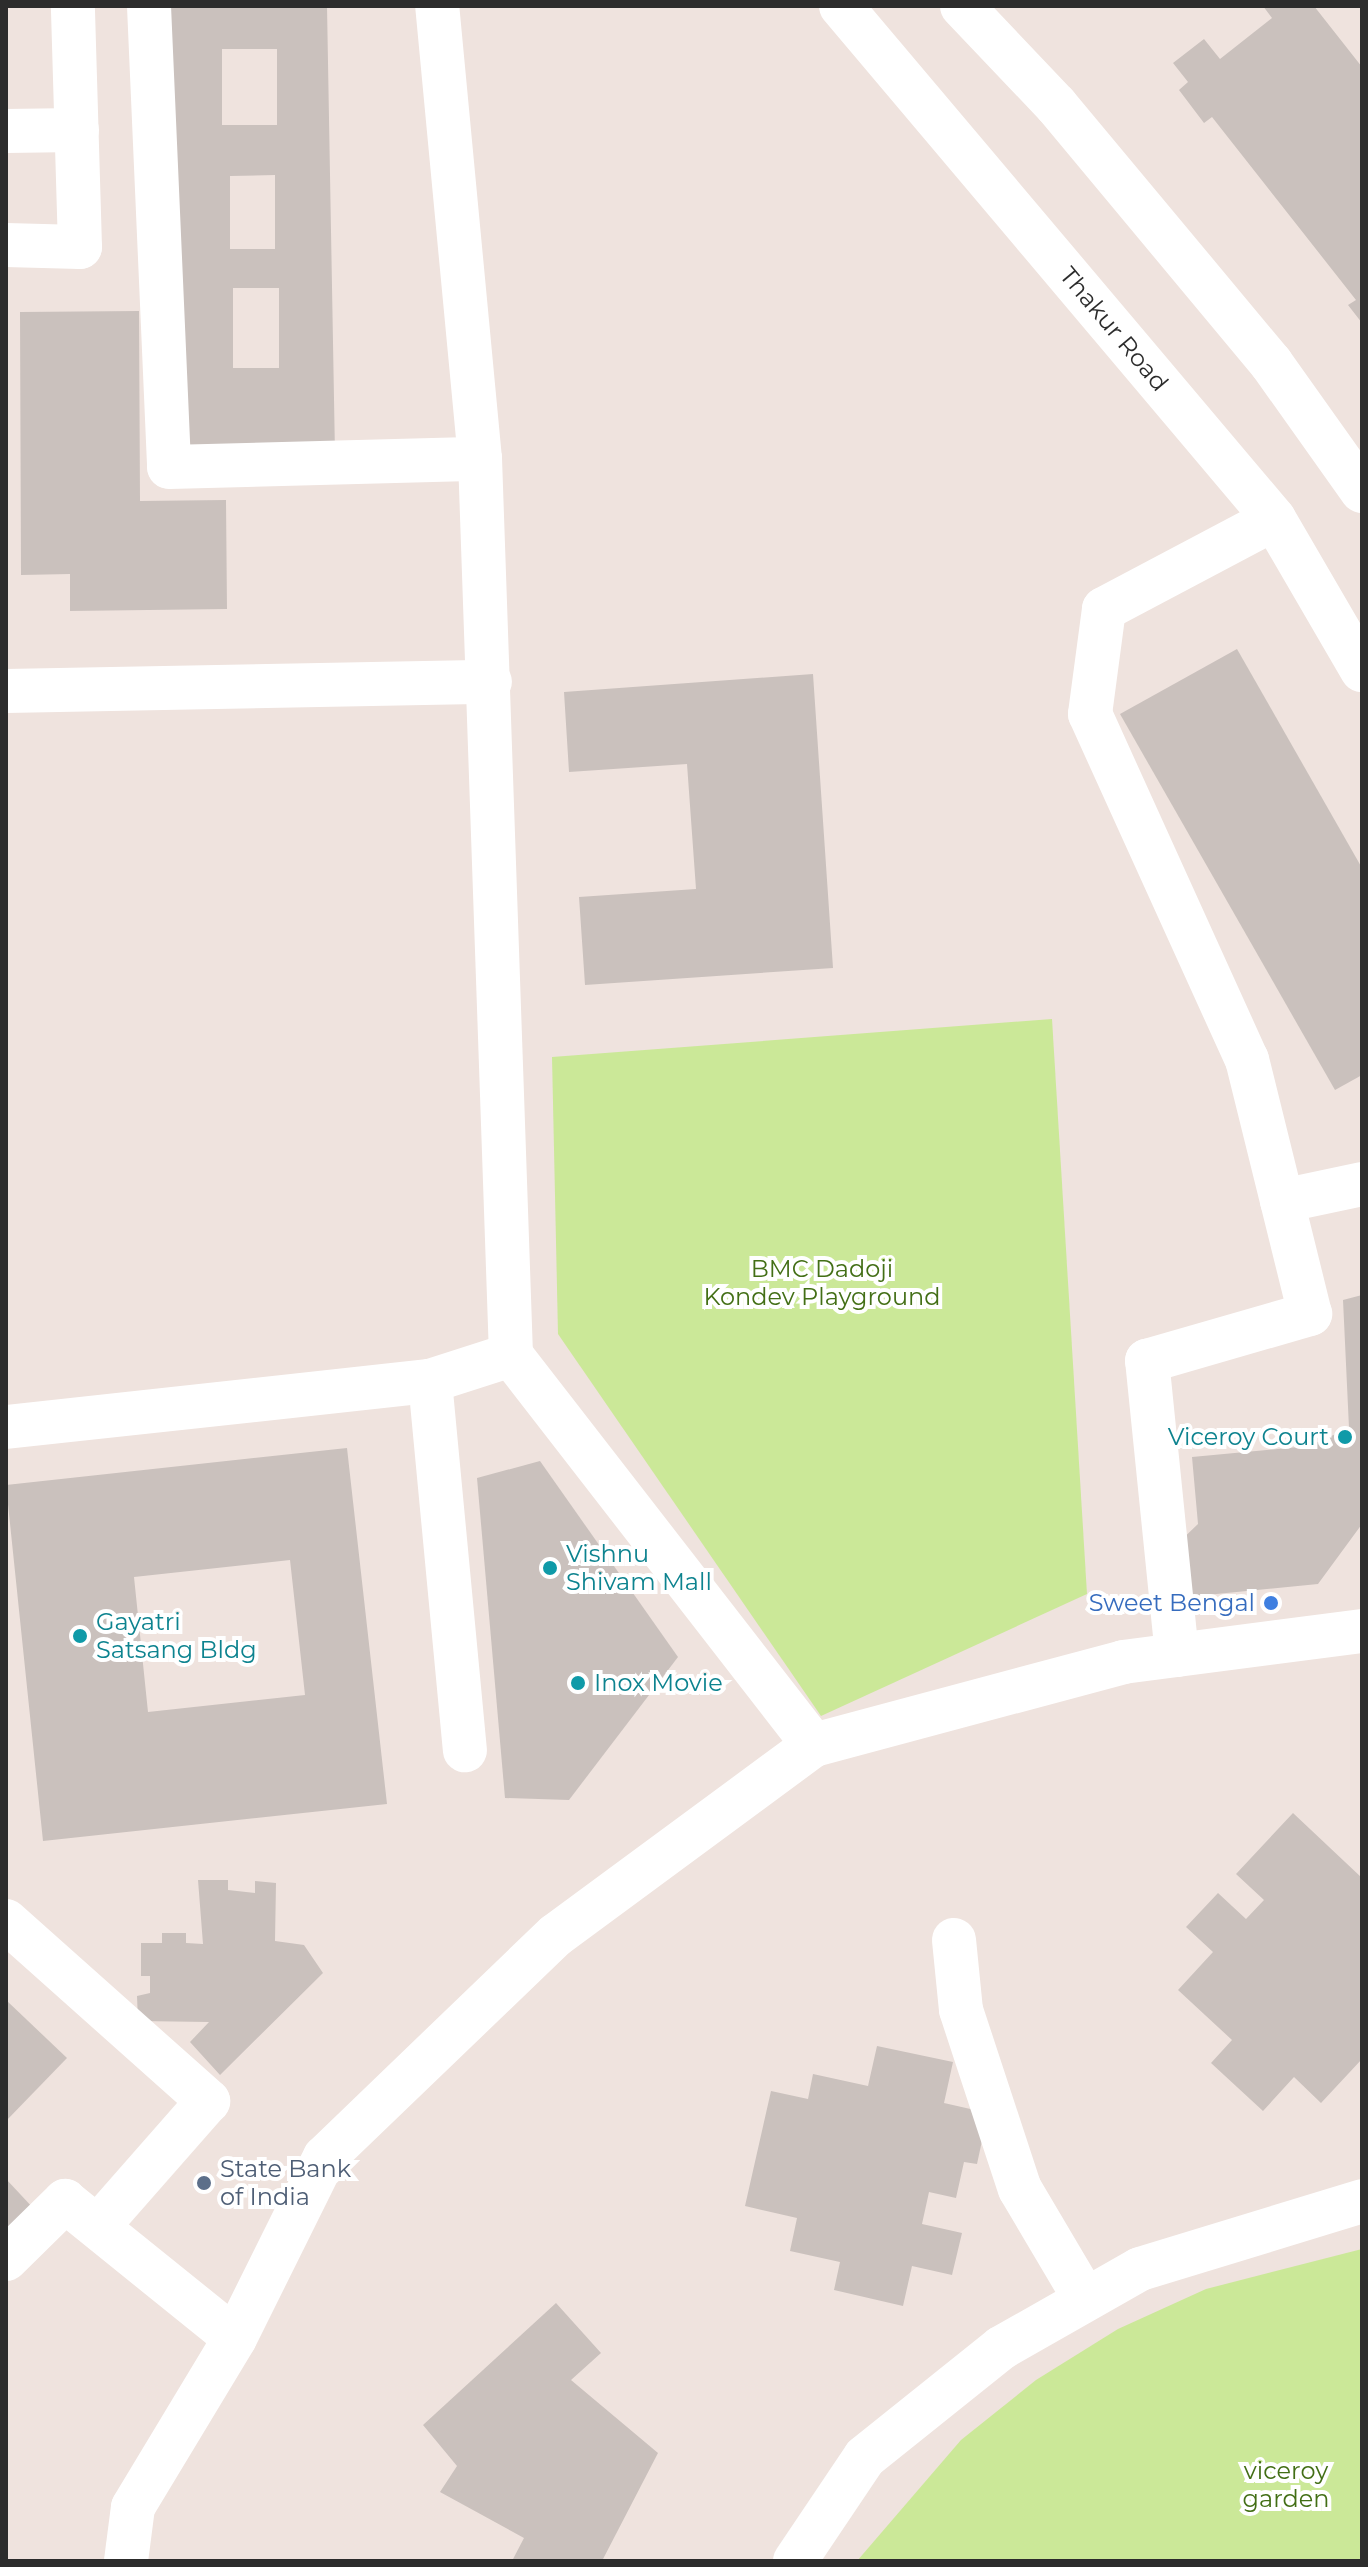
<!DOCTYPE html>
<html>
<head>
<meta charset="utf-8">
<style>
	body { margin:0 }
	#map { position:relative; width:1368px; height:2567px; overflow:hidden; background:#efe3de; font-family:Montserrat,sans-serif }
	div>[style] { position:absolute }
	.green>* { inset:0; background:#cbe898 }
	.building>* { inset:0; background:#cac1bd }
	.minor>* { height:44px; margin:-22px; padding:0 22px; transform-origin:22px; border-radius:22px; background:#fff }
	.dots>* { width:22px; height:22px; translate:-50% -50%; box-sizing:border-box; border:4px solid #fff; border-radius:50% }
	span { translate:-50% -50%; white-space:nowrap; text-align:center; line-height:1.15; -webkit-text-stroke:8px #fff; paint-order:stroke }
	.street-label { font-size:24px; color:#2c2c2c }
	.park-label { font-size:24px; color:#436f16 }
	.culture-label { font-size:24px; color:#0d838f }
	.right { translate:-100% -50%; text-align:right }
	.left { translate:0 -50%; text-align:left }
	.shop-label { font-size:24px; color:#366cbe }
	.service-label { font-size:24px; color:#4e5e75 }
	.frame { position:absolute; inset:0; border:8px solid #2c2c2c; pointer-events:none }
</style>
</head>
<body>
<div id="map">
	<div class="green">
		<div style="clip-path:polygon(1052px 1019px,1087px 1594px,821px 1716px,558px 1334px,552px 1057px)"></div>
		<div style="clip-path:polygon(1362px 2249px,1362px 2561px,857px 2561px,961px 2440px,1036px 2380px,1118px 2329px,1206px 2289px)"></div>
	</div>
	<div class="building">
		<div style="clip-path:polygon(evenodd,170px 6px,327px 6px,335px 454px,179px 457px,170px 6px,222px 49px,277px 49px,277px 125px,222px 125px,222px 49px,170px 6px,275px 175px,275px 249px,230px 249px,230px 176px,275px 175px,170px 6px,233px 288px,279px 288px,279px 368px,233px 368px,233px 288px)"></div>
		<div style="clip-path:polygon(1263px 6px,1314px 6px,1362px 67px,1362px 323px,1348px 305px,1356px 300px,1212px 117px,1204px 123px,1179px 90px,1188px 82px,1173px 63px,1204px 39px,1220px 59px,1272px 18px)"></div>
		<div style="clip-path:polygon(139px 311px,140px 501px,226px 500px,227px 609px,70px 611px,70px 574px,21px 575px,20px 312px)"></div>
		<div style="clip-path:polygon(1237px 649px,1362px 868px,1362px 1075px,1335px 1090px,1120px 714px)"></div>
		<div style="clip-path:polygon(813px 674px,833px 968px,585px 985px,579px 897px,696px 889px,687px 764px,569px 772px,564px 692px)"></div>
		<div style="clip-path:polygon(1362px 1295px,1362px 1524px,1318px 1584px,1176px 1598px,1174px 1547px,1198px 1524px,1192px 1457px,1309px 1446px,1349px 1428px,1343px 1300px)"></div>
		<div style="clip-path:polygon(evenodd,347px 1448px,387px 1804px,43px 1841px,6px 1485px,347px 1448px,290px 1560px,305px 1695px,148px 1712px,134px 1577px,290px 1560px)"></div>
		<div style="clip-path:polygon(540px 1461px,678px 1657px,569px 1800px,505px 1798px,477px 1478px)"></div>
		<div style="clip-path:polygon(1293px 1813px,1362px 1878px,1362px 2059px,1321px 2103px,1294px 2077px,1263px 2111px,1211px 2063px,1232px 2040px,1178px 1990px,1213px 1952px,1186px 1927px,1218px 1893px,1246px 1919px,1264px 1900px,1236px 1874px)"></div>
		<div style="clip-path:polygon(198px 1880px,228px 1880px,228px 1890px,255px 1893px,255px 1881px,276px 1883px,275px 1941px,304px 1945px,323px 1973px,220px 2075px,190px 2042px,209px 2022px,138px 2021px,137px 1996px,150px 1993px,150px 1976px,141px 1976px,141px 1943px,162px 1943px,162px 1933px,186px 1933px,186px 1943px,203px 1944px)"></div>
		<div style="clip-path:polygon(6px 2000px,67px 2058px,6px 2121px)"></div>
		<div style="clip-path:polygon(877px 2046px,953px 2062px,944px 2103px,988px 2113px,977px 2164px,964px 2162px,956px 2198px,929px 2192px,922px 2224px,962px 2233px,952px 2275px,912px 2266px,903px 2306px,834px 2290px,840px 2262px,790px 2251px,797px 2218px,745px 2206px,771px 2091px,808px 2099px,813px 2074px,868px 2086px)"></div>
		<div style="clip-path:polygon(6px 2179px,35px 2210px,6px 2239px)"></div>
		<div style="clip-path:polygon(556px 2303px,601px 2353px,571px 2380px,658px 2453px,602px 2561px,512px 2561px,524px 2538px,440px 2492px,457px 2466px,423px 2425px)"></div>
	</div>
	<div class="minor">
		<div style="left:149px;top:6px;width:461px;rotate:87.5deg"></div>
		<div style="left:169px;top:467px;width:311px;rotate:-1.5deg"></div>
		<div style="left:841px;top:6px;width:671px;rotate:49.83deg"></div>
		<div style="left:1274px;top:519px;width:175px;rotate:59.8deg"></div>
		<div style="left:962px;top:6px;width:137px;rotate:46.5deg"></div>
		<div style="left:1056px;top:105px;width:336px;rotate:50.2deg"></div>
		<div style="left:1271px;top:363px;width:157px;rotate:54.6deg"></div>
		<div style="left:6px;top:131px;width:71px;rotate:-0.8deg"></div>
		<div style="left:6px;top:245px;width:74px;rotate:1.5deg"></div>
		<div style="left:80px;top:247px;width:241px;rotate:-91.7deg"></div>
		<div style="left:6px;top:691px;width:484px;rotate:-1.1deg"></div>
		<div style="left:1282px;top:1201px;width:82px;rotate:-12deg"></div>
		<div style="left:511px;top:1355px;width:494px;rotate:52.2deg"></div>
		<div style="left:430px;top:1381px;width:371px;rotate:84.6deg"></div>
		<div style="left:6px;top:1427px;width:426px;rotate:-6.2deg"></div>
		<div style="left:430px;top:1381px;width:85px;rotate:-17.8deg"></div>
		<div style="left:511px;top:1355px;width:897px;rotate:-91.98deg"></div>
		<div style="left:480px;top:459px;width:455px;rotate:-95.4deg"></div>
		<div style="left:1177px;top:1655px;width:296px;rotate:-95.8deg"></div>
		<div style="left:1147px;top:1361px;width:170px;rotate:-16.1deg"></div>
		<div style="left:1310px;top:1314px;width:262px;rotate:-103.9deg"></div>
		<div style="left:1247px;top:1060px;width:380px;rotate:-114.4deg"></div>
		<div style="left:1090px;top:714px;width:106px;rotate:-82.4deg"></div>
		<div style="left:1104px;top:609px;width:192px;rotate:-27.9deg"></div>
		<div style="left:6px;top:1921px;width:271px;rotate:41.7deg"></div>
		<div style="left:208px;top:2101px;width:167px;rotate:131.3deg"></div>
		<div style="left:954px;top:1940px;width:70px;rotate:84.3deg"></div>
		<div style="left:961px;top:2010px;width:188px;rotate:71.8deg"></div>
		<div style="left:1020px;top:2189px;width:128px;rotate:59.4deg"></div>
		<div style="left:6px;top:2259px;width:83px;rotate:-44.5deg"></div>
		<div style="left:65px;top:2201px;width:218px;rotate:38.9deg"></div>
		<div style="left:126px;top:2561px;width:54px;rotate:-82.6deg"></div>
		<div style="left:133px;top:2507px;width:197px;rotate:-58.9deg"></div>
		<div style="left:235px;top:2338px;width:202px;rotate:-63.6deg"></div>
		<div style="left:325px;top:2157px;width:320px;rotate:-43.9deg"></div>
		<div style="left:556px;top:1935px;width:320px;rotate:-36.4deg"></div>
		<div style="left:814px;top:1745px;width:320px;rotate:-15deg"></div>
		<div style="left:1123px;top:1662px;width:241px;rotate:-7.4deg"></div>
		<div style="left:795px;top:2561px;width:125px;rotate:-56.1deg"></div>
		<div style="left:865px;top:2457px;width:174px;rotate:-38.7deg"></div>
		<div style="left:1001px;top:2348px;width:160px;rotate:-29.6deg"></div>
		<div style="left:1140px;top:2269px;width:232px;rotate:-17deg"></div>
	</div>
	<div class="dots">
		<div style="left:1345px;top:1437px;background:#0f9aa8"></div>
		<div style="left:550px;top:1568px;background:#0f9aa8"></div>
		<div style="left:1271px;top:1603px;background:#3f7fe0"></div>
		<div style="left:80px;top:1636px;background:#0f9aa8"></div>
		<div style="left:578px;top:1683px;background:#0f9aa8"></div>
		<div style="left:204px;top:2183px;background:#5c6f8a"></div>
	</div>
	<div class="street-label">
		<span style="left:1114px;top:329px;rotate:50deg">Thakur Road</span>
	</div>
	<div class="park-label">
		<span style="left:822px;top:1283px">BMC Dadoji<br>Kondev Playground</span>
		<span style="left:1286px;top:2485px">viceroy<br>garden</span>
	</div>
	<div class="culture-label">
		<span class="right" style="left:1329px;top:1437px">Viceroy Court</span>
		<span class="left" style="left:566px;top:1568px">Vishnu<br>Shivam Mall</span>
		<span class="left" style="left:96px;top:1636px">Gayatri<br>Satsang Bldg</span>
		<span class="left" style="left:594px;top:1683px">Inox Movie</span>
	</div>
	<div class="shop-label">
		<span class="right" style="left:1255px;top:1603px">Sweet Bengal</span>
	</div>
	<div class="service-label">
		<span class="left" style="left:220px;top:2183px">State Bank<br>of India</span>
	</div>
	<div class="frame"></div>
</div>
</body>
</html>
